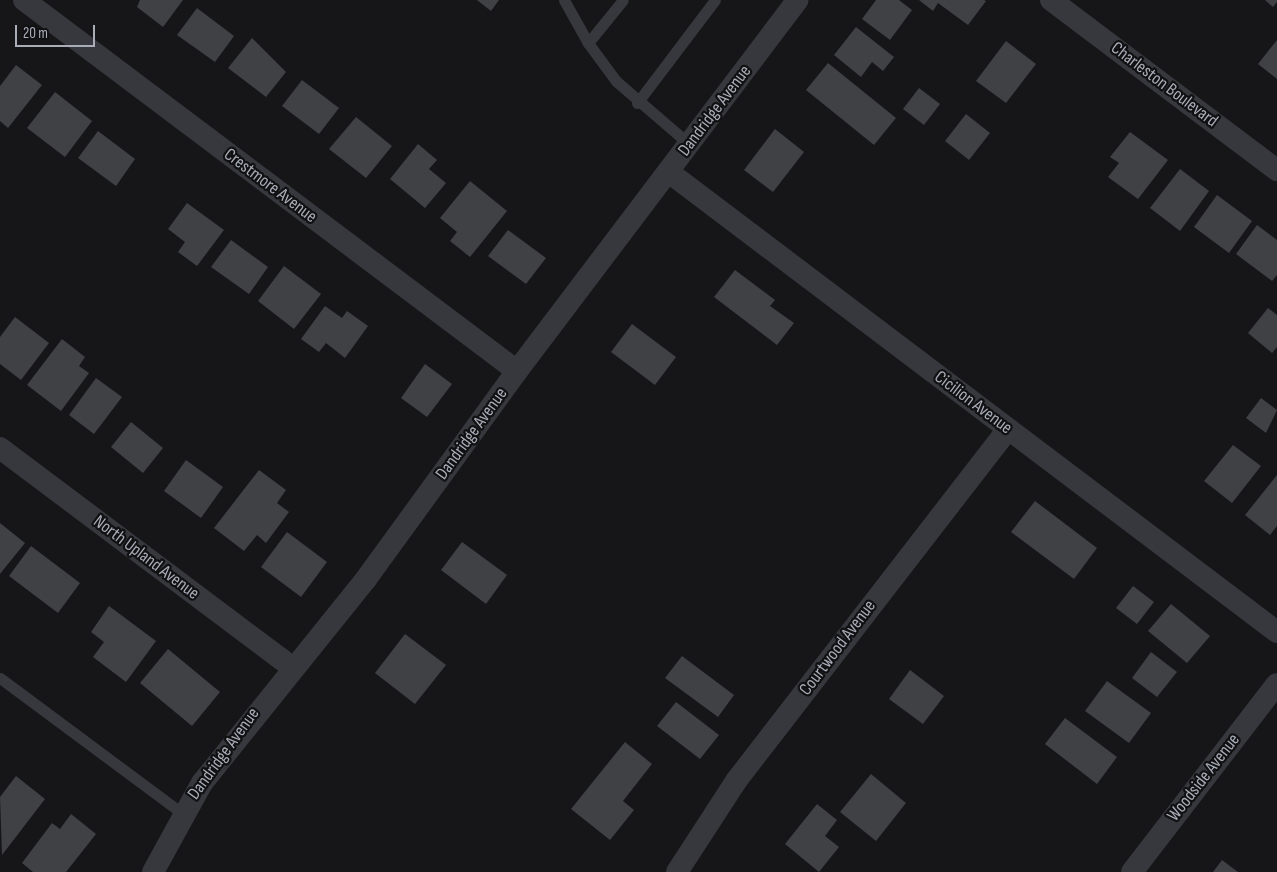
<!DOCTYPE html>
<html>
<head>
<meta charset="utf-8">
<style>
	body { margin:0 }
	#map { position:relative; width:1277px; height:872px; overflow:hidden; background:#161618; font-family:"Sofia Sans Condensed",sans-serif }
	div>[style] { position:absolute }
	.building>* { inset:0; background:#404145 }
	.lane>* { height:11px; margin:-5.5px; padding:0 5.5px; transform-origin:5.5px; border-radius:5.5px; background:#37383d }
	.street>* { height:22px; margin:-11px; padding:0 11px; transform-origin:11px; border-radius:11px; background:#37383d }
	span { translate:-50% -50%; white-space:nowrap; text-align:center; line-height:1.15; -webkit-text-stroke:4.5px #111113; paint-order:stroke }
	.street-label { font-size:18px; color:#a8adb8 }
	.scale { position:absolute; left:15px; top:25px; width:80px; height:22px; box-sizing:border-box; border:2px solid #a8adb8; border-top:0; padding-left:6px; font-size:15px; line-height:18px; white-space:nowrap; color:#a8adb8; -webkit-text-stroke:4px #111113; paint-order:stroke }
</style>
</head>
<body>
<div id="map">
	<div class="building">
		<div style="clip-path:polygon(140px 0,183px 0,163px 27px,137px 7px)"></div>
		<div style="clip-path:polygon(477px 0,499px 0,491px 11px)"></div>
		<div style="clip-path:polygon(876px 0,899px 0,912px 10px,890px 40px,862px 19px)"></div>
		<div style="clip-path:polygon(919px 0,984px 0,986px 1px,968px 25px,938px 3px,933px 11px)"></div>
		<div style="clip-path:polygon(1265px 0,1277px 0,1277px 2px,1273px 7px)"></div>
		<div style="clip-path:polygon(197px 8px,234px 36px,215px 62px,177px 35px)"></div>
		<div style="clip-path:polygon(856px 27px,894px 57px,883px 71px,872px 62px,861px 77px,834px 55px)"></div>
		<div style="clip-path:polygon(252px 38px,286px 72px,266px 97px,228px 68px)"></div>
		<div style="clip-path:polygon(1277px 40px,1277px 79px,1258px 64px)"></div>
		<div style="clip-path:polygon(1006px 41px,1036px 64px,1006px 103px,976px 81px)"></div>
		<div style="clip-path:polygon(828px 63px,896px 118px,874px 145px,806px 90px)"></div>
		<div style="clip-path:polygon(16px 65px,42px 85px,8px 128px,0 121px,0 86px)"></div>
		<div style="clip-path:polygon(302px 80px,339px 108px,319px 134px,282px 106px)"></div>
		<div style="clip-path:polygon(919px 88px,940px 104px,924px 125px,903px 109px)"></div>
		<div style="clip-path:polygon(55px 92px,92px 121px,65px 157px,27px 128px)"></div>
		<div style="clip-path:polygon(966px 114px,990px 133px,969px 160px,945px 141px)"></div>
		<div style="clip-path:polygon(356px 117px,392px 146px,366px 178px,329px 149px)"></div>
		<div style="clip-path:polygon(775px 129px,804px 152px,773px 192px,744px 170px)"></div>
		<div style="clip-path:polygon(98px 131px,135px 159px,116px 186px,78px 158px)"></div>
		<div style="clip-path:polygon(1130px 132px,1168px 160px,1138px 199px,1108px 177px,1119px 163px,1110px 157px)"></div>
		<div style="clip-path:polygon(418px 144px,437px 160px,429px 169px,446px 183px,425px 208px,390px 179px)"></div>
		<div style="clip-path:polygon(1180px 169px,1209px 191px,1180px 231px,1150px 208px)"></div>
		<div style="clip-path:polygon(470px 181px,507px 211px,470px 257px,450px 241px,457px 232px,440px 218px)"></div>
		<div style="clip-path:polygon(1217px 195px,1252px 221px,1229px 253px,1194px 227px)"></div>
		<div style="clip-path:polygon(187px 203px,224px 230px,197px 266px,178px 252px,185px 242px,168px 229px)"></div>
		<div style="clip-path:polygon(1257px 225px,1277px 240px,1277px 275px,1272px 281px,1236px 254px)"></div>
		<div style="clip-path:polygon(508px 230px,546px 258px,526px 284px,488px 256px)"></div>
		<div style="clip-path:polygon(231px 240px,268px 267px,249px 294px,211px 267px)"></div>
		<div style="clip-path:polygon(284px 266px,321px 294px,294px 329px,258px 301px)"></div>
		<div style="clip-path:polygon(735px 270px,775px 300px,770px 306px,794px 323px,777px 345px,714px 297px)"></div>
		<div style="clip-path:polygon(325px 306px,342px 318px,347px 311px,368px 326px,345px 358px,326px 343px,319px 352px,301px 339px)"></div>
		<div style="clip-path:polygon(1268px 308px,1277px 315px,1277px 347px,1272px 353px,1248px 333px)"></div>
		<div style="clip-path:polygon(15px 317px,49px 343px,21px 380px,0 364px,0 337px)"></div>
		<div style="clip-path:polygon(632px 324px,676px 357px,655px 385px,611px 352px)"></div>
		<div style="clip-path:polygon(62px 339px,85px 357px,79px 366px,89px 373px,61px 411px,27px 385px)"></div>
		<div style="clip-path:polygon(425px 364px,452px 384px,427px 417px,401px 398px)"></div>
		<div style="clip-path:polygon(96px 378px,122px 397px,94px 434px,69px 415px)"></div>
		<div style="clip-path:polygon(1261px 398px,1277px 410px,1266px 433px,1246px 418px)"></div>
		<div style="clip-path:polygon(131px 422px,163px 448px,143px 473px,111px 447px)"></div>
		<div style="clip-path:polygon(1233px 445px,1261px 466px,1232px 503px,1204px 481px)"></div>
		<div style="clip-path:polygon(186px 460px,223px 487px,201px 518px,164px 491px)"></div>
		<div style="clip-path:polygon(259px 470px,286px 490px,277px 503px,289px 512px,266px 543px,257px 535px,244px 551px,214px 528px)"></div>
		<div style="clip-path:polygon(1277px 475px,1277px 526px,1270px 535px,1245px 515px)"></div>
		<div style="clip-path:polygon(1035px 501px,1097px 548px,1074px 579px,1011px 532px)"></div>
		<div style="clip-path:polygon(0 523px,25px 543px,0 574px)"></div>
		<div style="clip-path:polygon(287px 532px,327px 562px,301px 597px,261px 567px)"></div>
		<div style="clip-path:polygon(462px 542px,507px 575px,486px 604px,441px 570px)"></div>
		<div style="clip-path:polygon(31px 546px,80px 583px,58px 613px,9px 576px)"></div>
		<div style="clip-path:polygon(1133px 586px,1154px 602px,1137px 624px,1116px 608px)"></div>
		<div style="clip-path:polygon(1171px 604px,1210px 636px,1187px 663px,1148px 631px)"></div>
		<div style="clip-path:polygon(109px 606px,156px 641px,126px 682px,93px 657px,104px 642px,91px 632px)"></div>
		<div style="clip-path:polygon(405px 634px,446px 665px,415px 704px,375px 673px)"></div>
		<div style="clip-path:polygon(168px 649px,220px 692px,192px 726px,140px 683px)"></div>
		<div style="clip-path:polygon(1151px 652px,1177px 672px,1157px 697px,1132px 678px)"></div>
		<div style="clip-path:polygon(682px 656px,734px 695px,718px 717px,665px 678px)"></div>
		<div style="clip-path:polygon(910px 670px,944px 696px,923px 724px,889px 699px)"></div>
		<div style="clip-path:polygon(1107px 681px,1151px 713px,1129px 743px,1085px 711px)"></div>
		<div style="clip-path:polygon(676px 702px,719px 735px,700px 759px,657px 726px)"></div>
		<div style="clip-path:polygon(1065px 718px,1117px 757px,1097px 784px,1045px 744px)"></div>
		<div style="clip-path:polygon(625px 742px,652px 764px,623px 801px,634px 810px,610px 840px,571px 809px)"></div>
		<div style="clip-path:polygon(871px 774px,906px 803px,876px 841px,840px 812px)"></div>
		<div style="clip-path:polygon(16px 776px,45px 799px,2px 855px,0 797px)"></div>
		<div style="clip-path:polygon(817px 804px,837px 820px,825px 836px,839px 847px,819px 872px,785px 844px)"></div>
		<div style="clip-path:polygon(71px 814px,96px 834px,66px 872px,33px 872px,22px 863px,52px 823px,60px 829px)"></div>
		<div style="clip-path:polygon(1222px 860px,1238px 872px,1213px 872px)"></div>
	</div>
	<div class="lane">
		<div style="left:564px;top:0;width:49px;rotate:60.8deg"></div>
		<div style="left:588px;top:43px;width:47px;rotate:53.6deg"></div>
		<div style="left:616px;top:81px;width:96px;rotate:40.8deg"></div>
		<div style="left:588px;top:43px;width:55px;rotate:-50.9deg"></div>
		<div style="left:637px;top:103px;width:129px;rotate:-52.9deg"></div>
		<div style="left:0;top:678px;width:227px;rotate:36.6deg"></div>
	</div>
	<div class="street">
		<div style="left:24px;top:0;width:617px;rotate:36.96deg"></div>
		<div style="left:1051px;top:0;width:283px;rotate:37deg"></div>
		<div style="left:670px;top:173px;width:761px;rotate:37.1deg"></div>
		<div style="left:0;top:448px;width:365px;rotate:36.9deg"></div>
		<div style="left:153px;top:872px;width:102px;rotate:-61.2deg"></div>
		<div style="left:202px;top:783px;width:262px;rotate:-51.2deg"></div>
		<div style="left:366px;top:579px;width:257px;rotate:-54deg"></div>
		<div style="left:517px;top:371px;width:465px;rotate:-52.9deg"></div>
		<div style="left:677px;top:872px;width:108px;rotate:-57deg"></div>
		<div style="left:736px;top:781px;width:445px;rotate:-52.3deg"></div>
		<div style="left:1132px;top:872px;width:237px;rotate:-52.4deg"></div>
	</div>
	<div class="street-label">
		<span style="left:1164px;top:85px;rotate:37deg">Charleston Boulevard</span>
		<span style="left:715px;top:111px;rotate:-53deg">Dandridge Avenue</span>
		<span style="left:270px;top:186px;rotate:37deg">Crestmore Avenue</span>
		<span style="left:973px;top:403px;rotate:37deg">Cicilion Avenue</span>
		<span style="left:472px;top:434px;rotate:-54deg">Dandridge Avenue</span>
		<span style="left:146px;top:558px;rotate:37deg">North Upland Avenue</span>
		<span style="left:838px;top:648px;rotate:-53deg">Courtwood Avenue</span>
		<span style="left:224px;top:754px;rotate:-54deg">Dandridge Avenue</span>
		<span style="left:1204px;top:778px;rotate:-52deg">Woodside Avenue</span>
	</div>
	<div class="scale">20 m</div>
</div>
</body>
</html>
